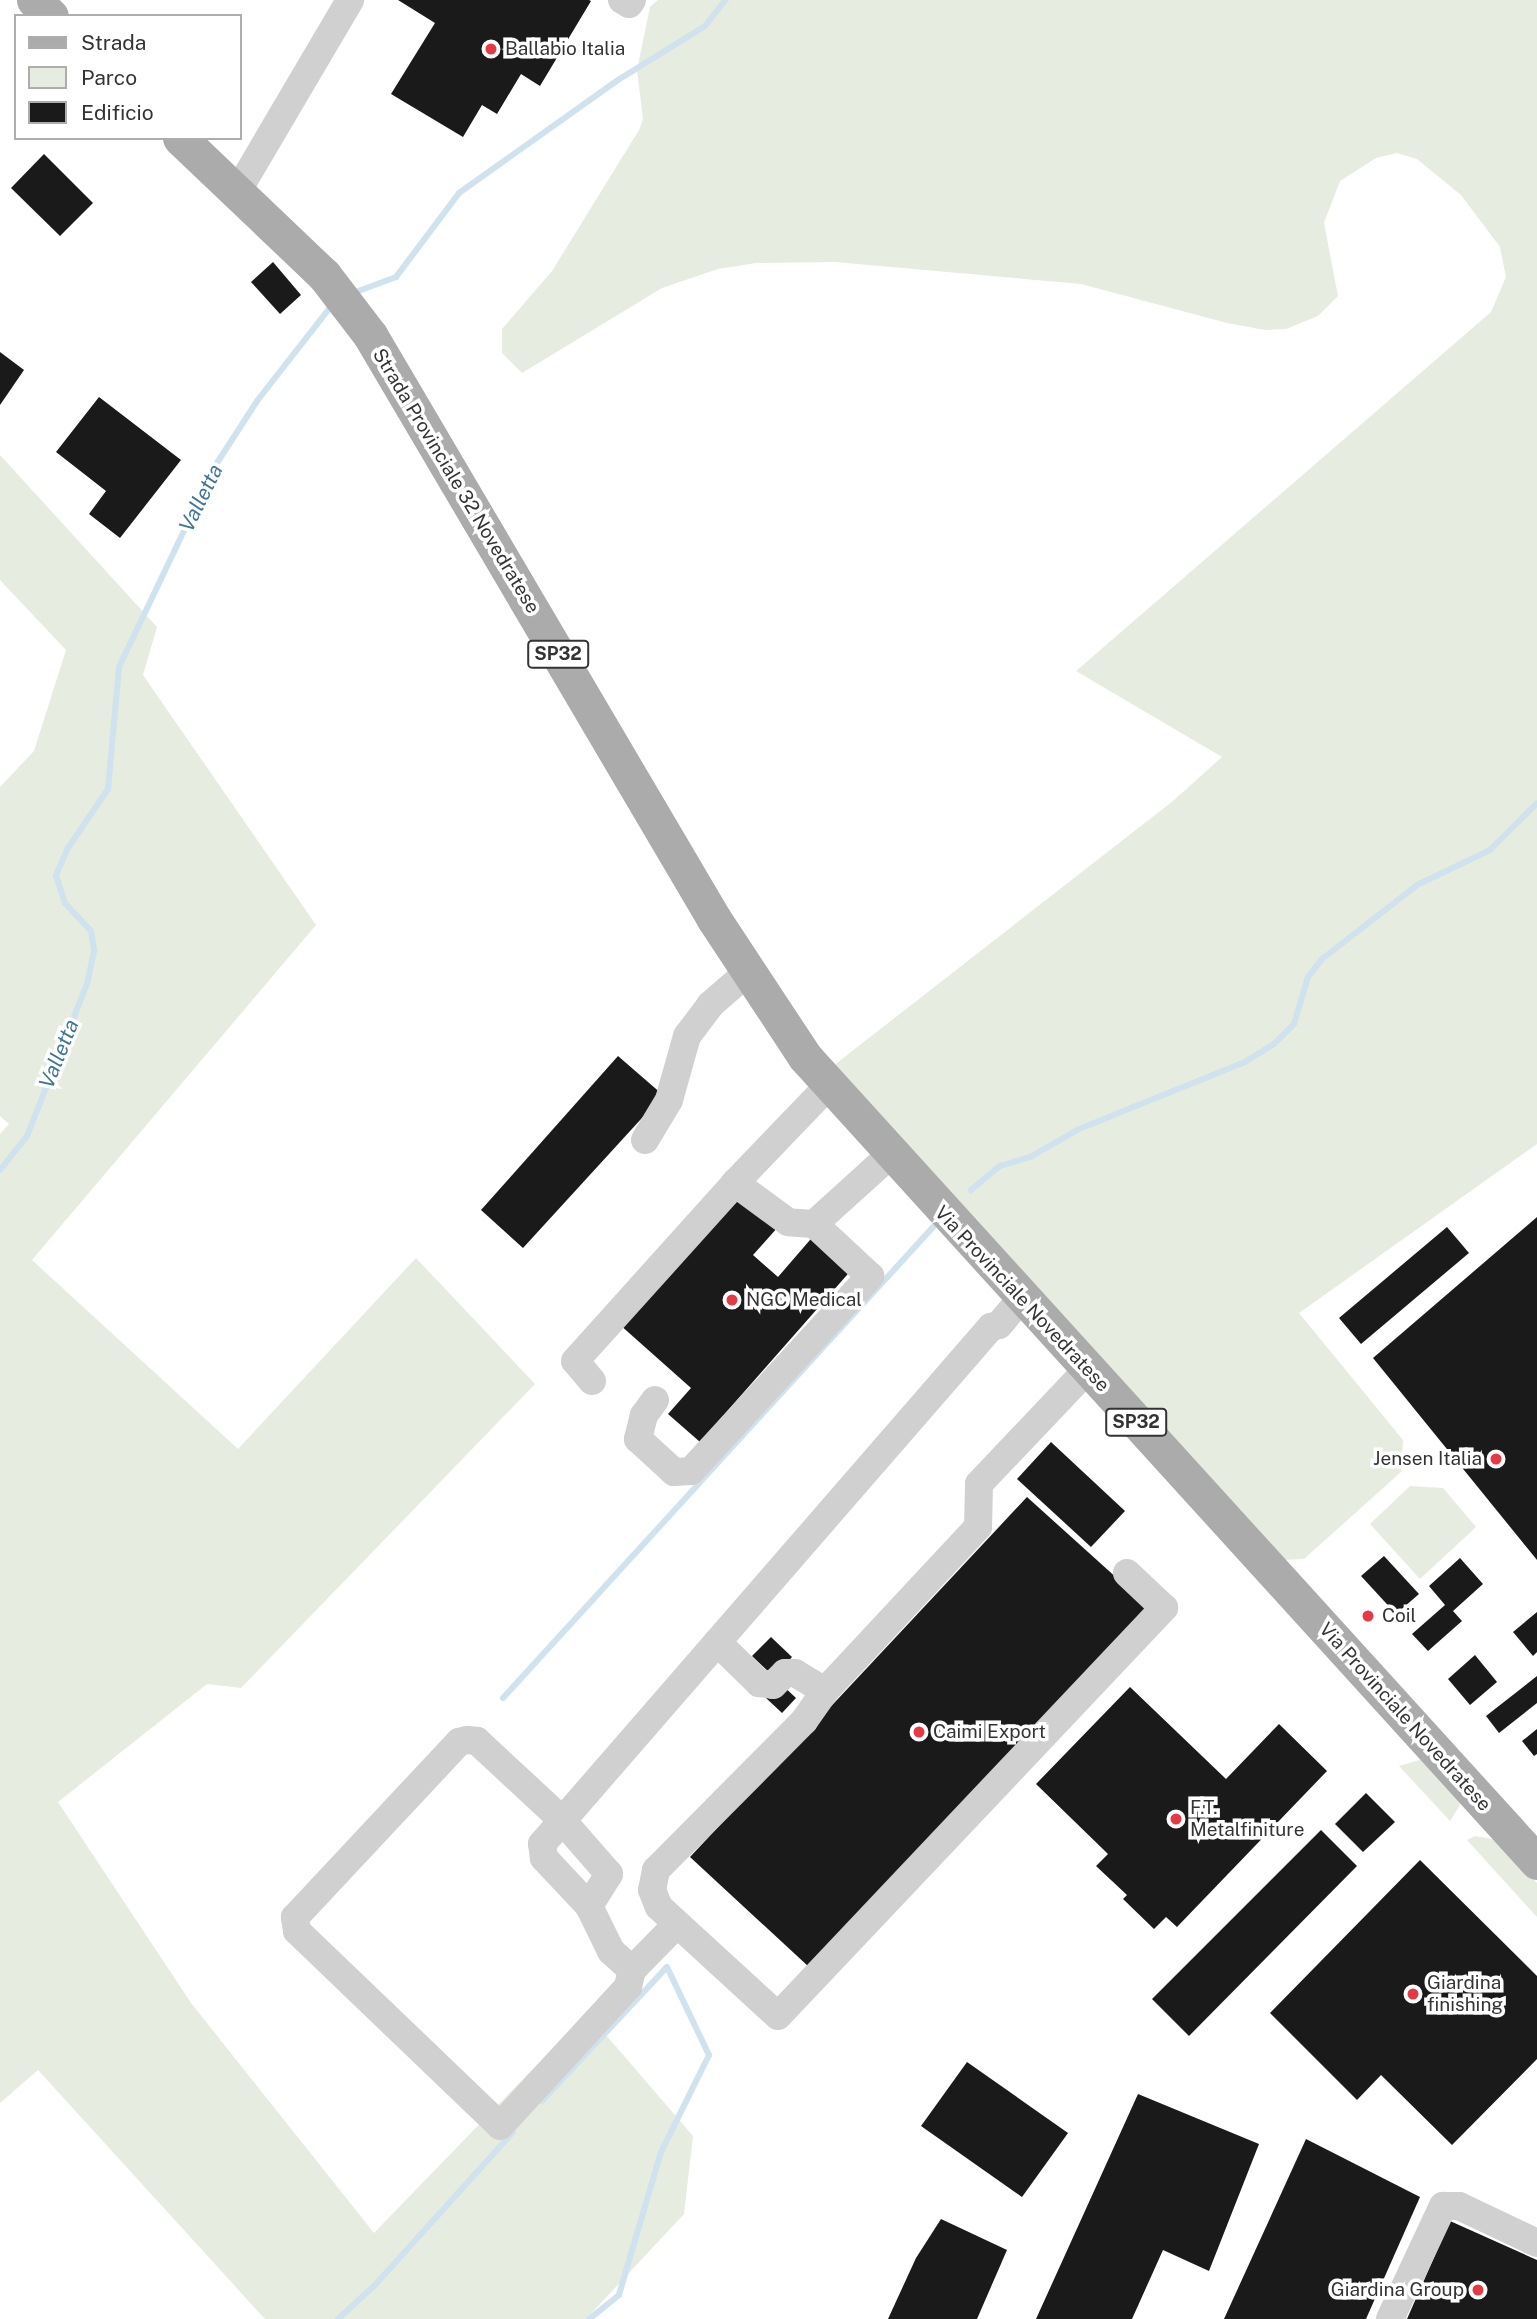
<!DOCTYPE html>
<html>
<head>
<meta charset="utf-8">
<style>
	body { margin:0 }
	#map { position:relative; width:1537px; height:2319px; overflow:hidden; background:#fff; font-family:"Public Sans",sans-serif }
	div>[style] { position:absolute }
	.green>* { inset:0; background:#e6ecdf }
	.stream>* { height:6px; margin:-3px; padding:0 3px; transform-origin:3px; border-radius:3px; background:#cfe2ee }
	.building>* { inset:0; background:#1a1a1a }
	.minor>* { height:28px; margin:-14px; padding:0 14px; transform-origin:14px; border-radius:14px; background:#d0d0d0 }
	.major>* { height:35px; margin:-17.5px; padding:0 17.5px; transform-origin:17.5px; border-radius:17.5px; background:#ababab }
	.dots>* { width:19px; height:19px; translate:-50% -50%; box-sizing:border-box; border:4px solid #fff; border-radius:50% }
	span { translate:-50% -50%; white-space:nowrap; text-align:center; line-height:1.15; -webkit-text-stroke:7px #fff; paint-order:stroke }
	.shield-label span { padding:2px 5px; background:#fff; border:2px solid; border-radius:5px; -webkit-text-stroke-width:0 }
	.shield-label { font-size:18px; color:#333; font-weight:700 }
	.poi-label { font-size:19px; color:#333 }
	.left { translate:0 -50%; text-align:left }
	.right { translate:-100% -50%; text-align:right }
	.street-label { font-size:19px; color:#333 }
	.water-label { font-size:21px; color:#3f7597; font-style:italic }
	.legend { position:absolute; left:14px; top:14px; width:228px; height:126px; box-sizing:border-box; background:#fff; border:2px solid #adadad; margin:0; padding:9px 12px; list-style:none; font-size:21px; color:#333 }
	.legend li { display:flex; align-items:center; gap:14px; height:35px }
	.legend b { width:35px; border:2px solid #adadad }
</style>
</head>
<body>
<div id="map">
	<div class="green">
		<div style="clip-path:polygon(658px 0,1537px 0,1537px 1144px,1299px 1313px,1403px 1440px,1401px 1472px,1304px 1559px,1281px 1560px,833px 1066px,1173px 801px,1222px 757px,1076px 671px,1491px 312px,1506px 277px,1500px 247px,1461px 195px,1417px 159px,1397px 153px,1376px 158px,1340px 181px,1324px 223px,1338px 296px,1318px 316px,1286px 329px,1265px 330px,1227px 323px,1081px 284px,835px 262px,756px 263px,718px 269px,662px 288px,522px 373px,502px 353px,502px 329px,552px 271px,639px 130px,643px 119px,637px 70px,650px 7px)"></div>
		<div style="clip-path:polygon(0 455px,157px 627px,143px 675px,316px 925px,32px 1260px,238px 1449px,416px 1258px,535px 1384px,241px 1688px,207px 1684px,58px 1802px,191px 2003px,374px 2233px,587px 2013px,693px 2136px,684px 2214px,586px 2319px,265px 2319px,38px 2070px,0 2103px,0 1134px,9px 1124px,0 1116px,0 787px,34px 751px,66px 650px,0 580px)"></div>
		<div style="clip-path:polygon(1410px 1486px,1443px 1488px,1476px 1527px,1420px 1579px,1370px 1524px)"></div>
		<div style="clip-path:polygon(1423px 1759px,1459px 1797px,1460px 1805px,1450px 1821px,1399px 1766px)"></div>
		<div style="clip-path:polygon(1475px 1836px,1497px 1840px,1537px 1883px,1537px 1917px,1467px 1840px)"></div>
	</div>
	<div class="stream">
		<div style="left:353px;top:293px;width:46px;rotate:-20.4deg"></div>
		<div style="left:396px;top:277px;width:105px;rotate:-53.1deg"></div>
		<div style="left:459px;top:193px;width:195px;rotate:-35.4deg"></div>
		<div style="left:618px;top:80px;width:102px;rotate:-31.8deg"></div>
		<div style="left:705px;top:26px;width:33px;rotate:-52deg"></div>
		<div style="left:0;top:1170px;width:43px;rotate:-51.5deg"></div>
		<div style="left:27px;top:1136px;width:163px;rotate:-68.5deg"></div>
		<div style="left:87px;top:984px;width:35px;rotate:-78deg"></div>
		<div style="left:94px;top:950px;width:19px;rotate:-99deg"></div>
		<div style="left:91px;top:931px;width:38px;rotate:-133deg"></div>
		<div style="left:65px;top:903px;width:29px;rotate:-108deg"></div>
		<div style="left:56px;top:875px;width:30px;rotate:-66deg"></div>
		<div style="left:68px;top:848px;width:71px;rotate:-55.9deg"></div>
		<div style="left:108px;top:789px;width:122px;rotate:-84.8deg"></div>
		<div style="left:119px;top:667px;width:223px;rotate:-64.5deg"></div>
		<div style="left:215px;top:466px;width:77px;rotate:-57.1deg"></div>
		<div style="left:257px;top:401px;width:122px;rotate:-52deg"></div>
		<div style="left:971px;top:1190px;width:38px;rotate:-40deg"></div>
		<div style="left:1000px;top:1166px;width:34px;rotate:-17deg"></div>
		<div style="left:1032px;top:1156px;width:54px;rotate:-29.9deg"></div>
		<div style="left:1079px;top:1129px;width:179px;rotate:-22deg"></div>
		<div style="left:1245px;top:1062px;width:34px;rotate:-32deg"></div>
		<div style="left:1274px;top:1044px;width:28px;rotate:-45deg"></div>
		<div style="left:1294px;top:1024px;width:49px;rotate:-73.4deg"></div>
		<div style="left:1308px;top:977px;width:23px;rotate:-52deg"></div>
		<div style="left:1322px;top:959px;width:120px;rotate:-37.9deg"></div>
		<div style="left:1417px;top:885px;width:81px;rotate:-25.6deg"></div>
		<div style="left:1490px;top:850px;width:66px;rotate:-45deg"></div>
		<div style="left:503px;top:1698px;width:639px;rotate:-47.6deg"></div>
		<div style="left:542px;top:2101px;width:183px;rotate:-47deg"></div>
		<div style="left:667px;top:1967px;width:98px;rotate:64.5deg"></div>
		<div style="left:709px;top:2055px;width:108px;rotate:116.3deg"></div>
		<div style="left:661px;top:2152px;width:149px;rotate:106.4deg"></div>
		<div style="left:619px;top:2295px;width:38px;rotate:141deg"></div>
		<div style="left:338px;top:2319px;width:49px;rotate:-42.5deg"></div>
		<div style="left:374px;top:2286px;width:207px;rotate:-47.9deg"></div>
	</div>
	<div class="building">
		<div style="clip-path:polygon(398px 0,589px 0,591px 1px,540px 86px,521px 74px,497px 114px,482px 105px,463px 137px,391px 94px,435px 23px)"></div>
		<div style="clip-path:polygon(44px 154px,93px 203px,60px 236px,11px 188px)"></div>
		<div style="clip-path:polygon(273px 262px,301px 295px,280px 314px,251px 282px)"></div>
		<div style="clip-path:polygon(0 352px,24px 370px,0 405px)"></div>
		<div style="clip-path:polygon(99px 397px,181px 460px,120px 538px,89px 514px,106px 491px,56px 452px)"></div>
		<div style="clip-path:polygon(618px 1056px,663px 1095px,523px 1248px,481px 1210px)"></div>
		<div style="clip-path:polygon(737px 1191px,778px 1227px,753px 1255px,778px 1277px,816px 1233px,854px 1267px,700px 1442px,668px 1414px,691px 1388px,619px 1324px)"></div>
		<div style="clip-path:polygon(1537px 1217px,1537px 1560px,1373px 1358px)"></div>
		<div style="clip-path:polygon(1447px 1227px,1469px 1253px,1361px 1344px,1339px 1318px)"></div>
		<div style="clip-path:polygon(1051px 1442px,1125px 1511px,1091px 1547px,1017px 1479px)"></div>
		<div style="clip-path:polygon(1027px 1497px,1150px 1608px,809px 1967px,690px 1857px)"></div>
		<div style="clip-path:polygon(1384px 1556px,1419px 1594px,1396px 1614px,1361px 1576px)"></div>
		<div style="clip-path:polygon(1460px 1558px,1483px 1584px,1453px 1611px,1462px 1621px,1428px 1651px,1412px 1634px,1445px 1605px,1429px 1586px)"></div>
		<div style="clip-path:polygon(1537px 1612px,1537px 1652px,1533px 1656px,1513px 1632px)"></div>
		<div style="clip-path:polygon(771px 1637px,792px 1657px,774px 1677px,752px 1656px)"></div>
		<div style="clip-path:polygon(1475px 1655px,1497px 1682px,1470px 1705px,1448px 1679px)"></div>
		<div style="clip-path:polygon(1537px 1676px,1537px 1703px,1499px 1733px,1486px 1716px)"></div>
		<div style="clip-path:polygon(780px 1683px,796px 1698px,782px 1713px,766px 1698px)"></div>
		<div style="clip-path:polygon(1130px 1687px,1226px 1779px,1279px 1724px,1327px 1771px,1177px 1927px,1166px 1917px,1154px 1929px,1123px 1899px,1127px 1895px,1096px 1866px,1108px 1854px,1036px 1784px)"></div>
		<div style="clip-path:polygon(1537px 1729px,1537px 1754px,1534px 1756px,1522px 1741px)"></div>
		<div style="clip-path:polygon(1366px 1793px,1395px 1822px,1363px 1852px,1335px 1824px)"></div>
		<div style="clip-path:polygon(1321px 1830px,1357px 1866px,1189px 2036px,1152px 1999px)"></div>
		<div style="clip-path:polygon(1420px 1860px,1537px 1976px,1537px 2059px,1452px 2145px,1381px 2075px,1357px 2100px,1270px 2013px)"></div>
		<div style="clip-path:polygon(967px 2062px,1068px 2133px,1022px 2197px,921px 2126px)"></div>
		<div style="clip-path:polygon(1138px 2094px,1259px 2144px,1209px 2271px,1163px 2250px,1132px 2319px,1036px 2319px)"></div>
		<div style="clip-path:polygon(1306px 2139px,1420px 2197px,1366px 2319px,1224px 2319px)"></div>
		<div style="clip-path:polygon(941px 2219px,1007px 2250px,977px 2319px,888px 2319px,916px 2258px)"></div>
		<div style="clip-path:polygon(1450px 2221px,1537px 2260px,1537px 2319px,1407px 2319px)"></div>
	</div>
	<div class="minor">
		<div style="left:622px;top:0;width:8px;rotate:30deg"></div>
		<div style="left:629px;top:4px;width:5px;rotate:-53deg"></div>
		<div style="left:237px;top:192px;width:223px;rotate:-59.5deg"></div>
		<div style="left:645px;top:1140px;width:47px;rotate:-59deg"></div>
		<div style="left:669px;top:1100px;width:66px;rotate:-74.3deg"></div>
		<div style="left:687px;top:1036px;width:39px;rotate:-53deg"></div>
		<div style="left:710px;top:1005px;width:50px;rotate:-41deg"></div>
		<div style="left:814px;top:1224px;width:26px;rotate:-176deg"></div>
		<div style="left:788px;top:1222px;width:66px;rotate:-143.7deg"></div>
		<div style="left:735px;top:1183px;width:136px;rotate:-46.2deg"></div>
		<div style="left:1087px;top:1370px;width:157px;rotate:133.5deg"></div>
		<div style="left:979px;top:1484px;width:43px;rotate:91.3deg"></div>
		<div style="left:978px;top:1527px;width:224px;rotate:133deg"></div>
		<div style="left:825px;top:1691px;width:37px;rotate:125deg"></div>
		<div style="left:804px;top:1721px;width:210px;rotate:134.8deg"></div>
		<div style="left:656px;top:1870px;width:20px;rotate:101deg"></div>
		<div style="left:652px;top:1890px;width:18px;rotate:68deg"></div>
		<div style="left:659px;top:1907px;width:161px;rotate:42.5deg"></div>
		<div style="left:778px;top:2016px;width:562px;rotate:-46.59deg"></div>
		<div style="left:1164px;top:1608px;width:51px;rotate:-136.6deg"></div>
		<div style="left:592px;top:1381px;width:26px;rotate:-130deg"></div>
		<div style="left:575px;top:1361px;width:239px;rotate:-48deg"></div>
		<div style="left:655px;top:1400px;width:19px;rotate:126deg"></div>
		<div style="left:644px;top:1415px;width:25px;rotate:104deg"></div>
		<div style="left:638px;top:1439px;width:49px;rotate:42.5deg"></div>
		<div style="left:674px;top:1472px;width:17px;rotate:-3deg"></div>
		<div style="left:691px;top:1471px;width:265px;rotate:-47.4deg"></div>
		<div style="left:870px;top:1276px;width:76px;rotate:-137.1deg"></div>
		<div style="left:814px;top:1224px;width:103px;rotate:-42.2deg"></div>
		<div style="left:717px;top:1642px;width:59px;rotate:44.3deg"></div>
		<div style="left:759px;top:1683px;width:14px;rotate:8deg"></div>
		<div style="left:773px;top:1685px;width:17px;rotate:-45deg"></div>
		<div style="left:785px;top:1673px;width:10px"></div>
		<div style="left:795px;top:1673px;width:35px;rotate:31deg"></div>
		<div style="left:589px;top:1906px;width:38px;rotate:-58deg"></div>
		<div style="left:609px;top:1874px;width:73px;rotate:-131.1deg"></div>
		<div style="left:561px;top:1819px;width:115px;rotate:-137.1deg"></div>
		<div style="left:477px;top:1741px;width:10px;rotate:-174deg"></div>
		<div style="left:467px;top:1740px;width:8px;rotate:166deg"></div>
		<div style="left:459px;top:1742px;width:240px;rotate:133.1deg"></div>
		<div style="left:295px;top:1917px;width:14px;rotate:82deg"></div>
		<div style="left:297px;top:1931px;width:281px;rotate:43.8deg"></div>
		<div style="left:500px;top:2126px;width:189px;rotate:-47.4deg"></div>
		<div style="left:628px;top:1987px;width:17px;rotate:-77deg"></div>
		<div style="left:677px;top:1924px;width:64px;rotate:134.4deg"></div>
		<div style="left:632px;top:1970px;width:28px;rotate:-138deg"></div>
		<div style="left:611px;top:1951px;width:50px;rotate:-116.1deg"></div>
		<div style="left:589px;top:1906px;width:66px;rotate:-133.2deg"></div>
		<div style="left:544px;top:1858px;width:14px;rotate:-98deg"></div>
		<div style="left:542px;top:1844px;width:685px;rotate:-49.03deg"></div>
		<div style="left:991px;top:1327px;width:8px;rotate:-14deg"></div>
		<div style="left:999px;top:1325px;width:35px;rotate:-50deg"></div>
		<div style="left:1390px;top:2319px;width:125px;rotate:-64.9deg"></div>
		<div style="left:1443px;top:2206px;width:16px"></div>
		<div style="left:1459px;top:2206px;width:86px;rotate:25.4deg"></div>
	</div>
	<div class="major">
		<div style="left:34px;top:0;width:23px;rotate:43deg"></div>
		<div style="left:180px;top:138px;width:199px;rotate:43.6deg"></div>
		<div style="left:324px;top:275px;width:76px;rotate:52.5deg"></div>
		<div style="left:370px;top:335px;width:678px;rotate:59.5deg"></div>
		<div style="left:714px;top:919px;width:165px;rotate:56.6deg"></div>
		<div style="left:805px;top:1057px;width:1088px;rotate:47.72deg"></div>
	</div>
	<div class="dots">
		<div style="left:491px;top:49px;background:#e63946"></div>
		<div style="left:732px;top:1300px;background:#e63946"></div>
		<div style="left:1496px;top:1459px;background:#e63946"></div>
		<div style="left:1368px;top:1616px;background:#e63946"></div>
		<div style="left:919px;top:1732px;background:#e63946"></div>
		<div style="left:1176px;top:1819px;background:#e63946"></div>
		<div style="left:1413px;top:1994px;background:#e63946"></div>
		<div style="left:1478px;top:2290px;background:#e63946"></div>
	</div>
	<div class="shield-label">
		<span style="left:558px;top:654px">SP32</span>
		<span style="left:1136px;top:1422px">SP32</span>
	</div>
	<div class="poi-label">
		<span class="left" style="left:505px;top:49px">Ballabio Italia</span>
		<span class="left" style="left:746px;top:1300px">NGC Medical</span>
		<span class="right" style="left:1482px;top:1459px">Jensen Italia</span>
		<span class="left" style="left:1382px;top:1616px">Coil</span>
		<span class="left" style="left:933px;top:1732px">Caimi Export</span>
		<span class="left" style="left:1190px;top:1819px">F.T.<br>Metalfiniture</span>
		<span class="left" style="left:1427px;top:1994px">Giardina<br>finishing</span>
		<span class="right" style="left:1464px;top:2290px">Giardina Group</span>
	</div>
	<div class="street-label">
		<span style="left:456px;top:481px;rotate:59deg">Strada Provinciale 32 Novedratese</span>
		<span style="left:1022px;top:1299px;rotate:47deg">Via Provinciale Novedratese</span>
		<span style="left:1405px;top:1717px;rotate:48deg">Via Provinciale Novedratese</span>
	</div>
	<div class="water-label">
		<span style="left:201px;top:498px;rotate:-64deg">Valletta</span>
		<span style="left:59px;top:1054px;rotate:-68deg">Valletta</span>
	</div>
	<ul class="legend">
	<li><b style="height:9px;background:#ababab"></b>Strada</li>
	<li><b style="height:19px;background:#e6ecdf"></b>Parco</li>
	<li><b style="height:19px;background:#1a1a1a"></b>Edificio</li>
	</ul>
</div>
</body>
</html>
